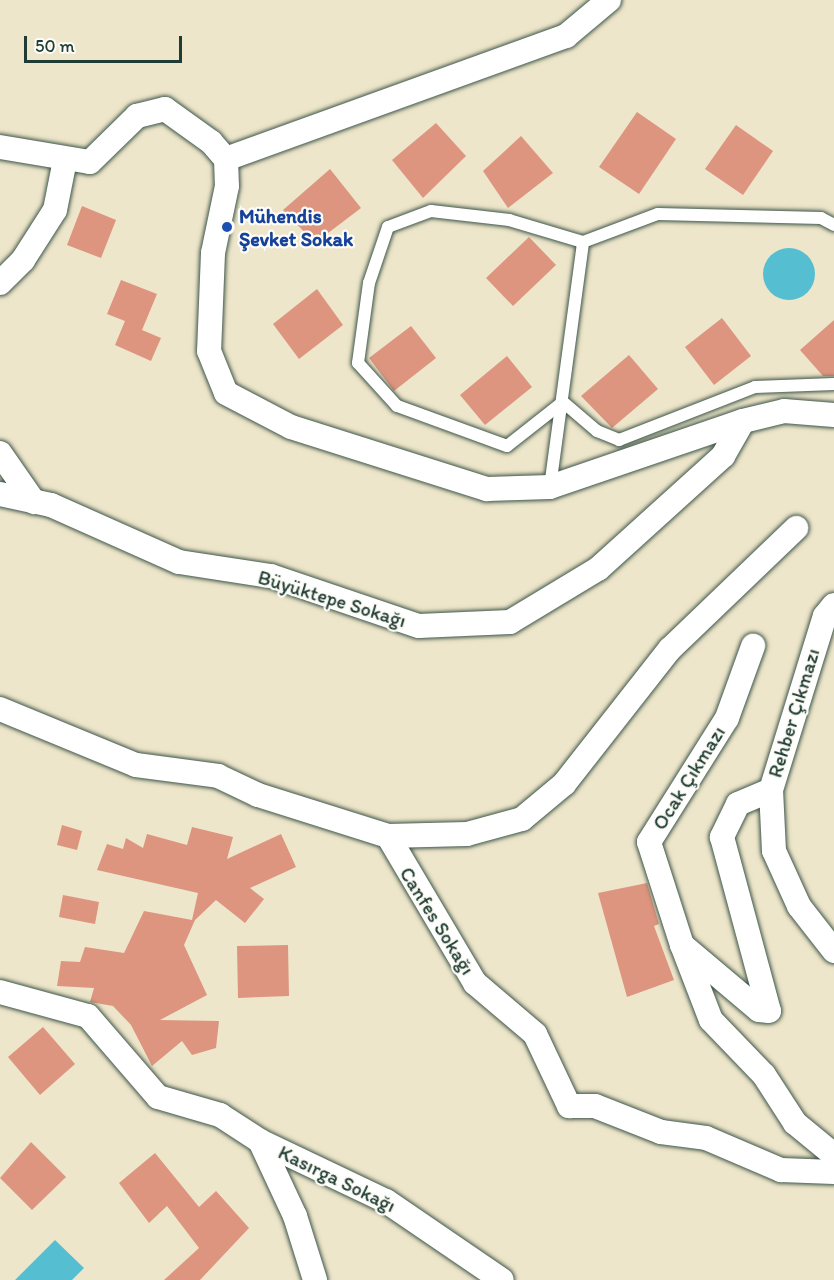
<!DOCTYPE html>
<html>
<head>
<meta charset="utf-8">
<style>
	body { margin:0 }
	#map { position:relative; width:834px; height:1280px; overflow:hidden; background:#eee6ca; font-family:Itim,sans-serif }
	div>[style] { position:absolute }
	.water>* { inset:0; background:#55bfd1 }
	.round { border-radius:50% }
	.building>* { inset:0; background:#dd957f }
	.roads { filter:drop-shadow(0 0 2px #3e564a) drop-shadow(0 0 2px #3e564a) }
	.lane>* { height:12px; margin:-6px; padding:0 6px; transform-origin:6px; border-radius:6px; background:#fff }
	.street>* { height:24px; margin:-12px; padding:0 12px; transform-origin:12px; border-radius:12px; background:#fff }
	.dots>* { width:16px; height:16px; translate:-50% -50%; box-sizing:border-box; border:3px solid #fdfcf7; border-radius:50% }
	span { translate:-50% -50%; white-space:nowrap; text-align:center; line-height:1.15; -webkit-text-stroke:4.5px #fdfcf7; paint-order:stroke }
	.transit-label { font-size:20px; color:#164399; font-weight:700 }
	.left { translate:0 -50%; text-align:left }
	.street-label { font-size:20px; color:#1f3d34 }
	.scale { position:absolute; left:24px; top:36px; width:158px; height:27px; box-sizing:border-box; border:3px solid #1f3d34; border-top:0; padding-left:8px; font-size:18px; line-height:21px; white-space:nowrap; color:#1f3d34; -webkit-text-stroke:4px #fdfcf7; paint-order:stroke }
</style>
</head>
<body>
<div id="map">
	<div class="water">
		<div class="round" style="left:763px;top:248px;width:52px;height:52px"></div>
		<div style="clip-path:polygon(55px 1240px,84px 1268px,72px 1280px,15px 1280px)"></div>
	</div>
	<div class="building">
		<div style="clip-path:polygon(637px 112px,676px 139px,639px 194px,599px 167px)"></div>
		<div style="clip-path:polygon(436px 123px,466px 156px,423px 198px,392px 160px)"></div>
		<div style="clip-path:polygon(736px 125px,773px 151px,743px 195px,705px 169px)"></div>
		<div style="clip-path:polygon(521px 136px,553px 173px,508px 208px,483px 171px)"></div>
		<div style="clip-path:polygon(330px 169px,361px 208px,315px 243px,283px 210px)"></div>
		<div style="clip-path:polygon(82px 206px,116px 220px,101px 258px,67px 245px)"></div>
		<div style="clip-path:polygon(529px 237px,556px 265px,513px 306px,486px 278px)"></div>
		<div style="clip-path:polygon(121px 280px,157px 294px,142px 330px,161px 338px,151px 361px,115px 345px,125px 321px,107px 314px)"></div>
		<div style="clip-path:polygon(317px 289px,343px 325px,299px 359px,273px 324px)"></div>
		<div style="clip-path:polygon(722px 318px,751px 356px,714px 385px,685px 347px)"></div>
		<div style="clip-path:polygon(834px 320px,834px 376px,823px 376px,800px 350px)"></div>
		<div style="clip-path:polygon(411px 326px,436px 358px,394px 391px,369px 358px)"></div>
		<div style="clip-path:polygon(629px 355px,658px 389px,612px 428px,581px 396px)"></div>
		<div style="clip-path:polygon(507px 356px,532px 387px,485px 425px,460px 395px)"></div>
		<div style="clip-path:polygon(62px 825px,82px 831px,77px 850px,57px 845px)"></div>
		<div style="clip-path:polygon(192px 827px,233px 837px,227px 859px,281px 834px,296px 867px,250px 888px,264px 899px,245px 923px,216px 900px,195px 920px,184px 945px,207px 995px,160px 1020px,219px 1021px,216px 1048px,192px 1055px,182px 1041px,152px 1066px,131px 1025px,113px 1006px,90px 1002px,94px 988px,57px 986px,61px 961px,80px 962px,85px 947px,124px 953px,144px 911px,192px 920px,198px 893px,97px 870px,107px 844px,123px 849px,126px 838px,143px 848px,147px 834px,187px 845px)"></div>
		<div style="clip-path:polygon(647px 883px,659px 924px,654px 926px,674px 980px,627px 997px,598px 893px)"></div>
		<div style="clip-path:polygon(63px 895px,99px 902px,95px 924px,59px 917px)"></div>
		<div style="clip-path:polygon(288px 945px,289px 996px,238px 998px,237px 946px)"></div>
		<div style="clip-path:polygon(43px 1027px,75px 1064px,40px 1095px,8px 1057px)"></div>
		<div style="clip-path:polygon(31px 1142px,66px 1177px,32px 1210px,0 1178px)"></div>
		<div style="clip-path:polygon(155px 1153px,199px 1207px,216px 1191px,249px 1228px,200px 1280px,164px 1280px,199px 1248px,167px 1206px,149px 1223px,119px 1183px)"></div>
	</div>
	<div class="roads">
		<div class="lane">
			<div style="left:563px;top:402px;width:71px;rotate:141.8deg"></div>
			<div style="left:507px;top:446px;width:117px;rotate:-160deg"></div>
			<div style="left:397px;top:406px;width:58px;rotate:-132.2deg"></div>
			<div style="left:358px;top:363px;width:81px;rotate:-82.2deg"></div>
			<div style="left:369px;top:283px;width:59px;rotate:-71.3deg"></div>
			<div style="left:388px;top:227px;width:46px;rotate:-20.4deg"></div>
			<div style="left:431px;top:211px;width:79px;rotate:6.6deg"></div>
			<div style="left:509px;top:220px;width:77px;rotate:16.6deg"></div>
			<div style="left:583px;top:242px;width:80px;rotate:-20.5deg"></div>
			<div style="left:658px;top:214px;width:163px;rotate:1.4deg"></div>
			<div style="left:821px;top:218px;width:15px;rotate:28deg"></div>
			<div style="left:563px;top:402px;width:45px;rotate:40.5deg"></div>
			<div style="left:597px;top:431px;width:24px;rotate:22deg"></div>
			<div style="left:619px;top:440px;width:146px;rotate:-21.3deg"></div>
			<div style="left:755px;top:387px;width:79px;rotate:-2.2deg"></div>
			<div style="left:550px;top:487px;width:247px;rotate:-82.3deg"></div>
		</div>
		<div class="street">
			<div style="left:0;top:147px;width:91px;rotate:9.5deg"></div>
			<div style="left:90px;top:162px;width:66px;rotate:-44.4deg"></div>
			<div style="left:137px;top:116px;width:29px;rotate:-14deg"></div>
			<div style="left:165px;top:109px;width:57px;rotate:35.7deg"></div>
			<div style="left:211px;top:142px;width:23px;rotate:49deg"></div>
			<div style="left:226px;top:159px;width:27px;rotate:88deg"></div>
			<div style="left:227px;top:186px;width:68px;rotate:101.8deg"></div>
			<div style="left:213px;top:253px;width:98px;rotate:92.3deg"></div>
			<div style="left:209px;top:351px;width:45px;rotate:68deg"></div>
			<div style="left:226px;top:393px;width:73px;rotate:27.6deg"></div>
			<div style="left:291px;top:427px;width:206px;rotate:17.6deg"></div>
			<div style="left:487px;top:489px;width:63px;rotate:-1.8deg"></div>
			<div style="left:550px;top:487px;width:204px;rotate:-18.9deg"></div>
			<div style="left:743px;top:421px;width:42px;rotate:-13.7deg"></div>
			<div style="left:784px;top:411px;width:50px;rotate:4.6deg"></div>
			<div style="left:226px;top:159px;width:362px;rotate:-19.9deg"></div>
			<div style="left:566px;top:36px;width:56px;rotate:-39.9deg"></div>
			<div style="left:0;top:283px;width:33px;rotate:-45deg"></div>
			<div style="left:23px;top:260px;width:59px;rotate:-57.4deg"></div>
			<div style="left:55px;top:210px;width:51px;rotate:-78.7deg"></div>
			<div style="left:0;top:453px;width:60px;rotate:55.2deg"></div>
			<div style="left:0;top:494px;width:52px;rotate:12.2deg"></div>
			<div style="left:51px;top:505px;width:140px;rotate:24deg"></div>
			<div style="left:179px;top:562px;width:93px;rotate:8.7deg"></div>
			<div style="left:271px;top:576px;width:156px;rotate:18.7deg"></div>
			<div style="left:419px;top:626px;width:91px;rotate:-2.5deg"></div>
			<div style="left:510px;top:622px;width:103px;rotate:-31.1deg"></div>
			<div style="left:598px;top:569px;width:169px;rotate:-42.1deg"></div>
			<div style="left:723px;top:456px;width:40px;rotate:-60.3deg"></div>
			<div style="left:0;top:709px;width:147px;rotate:22.4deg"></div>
			<div style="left:136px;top:765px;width:83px;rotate:7.6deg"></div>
			<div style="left:218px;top:776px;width:44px;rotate:25.4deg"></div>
			<div style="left:258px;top:795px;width:136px;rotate:17.5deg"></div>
			<div style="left:388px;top:836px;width:171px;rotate:59.4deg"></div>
			<div style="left:475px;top:983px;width:79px;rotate:40.4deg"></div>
			<div style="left:535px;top:1034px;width:80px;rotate:64.7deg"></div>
			<div style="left:569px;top:1106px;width:26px"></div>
			<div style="left:595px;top:1106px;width:71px;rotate:21.5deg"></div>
			<div style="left:661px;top:1132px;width:45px;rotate:7.6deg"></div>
			<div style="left:706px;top:1138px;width:82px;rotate:23.1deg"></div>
			<div style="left:781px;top:1170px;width:53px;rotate:2.2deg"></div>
			<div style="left:771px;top:790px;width:182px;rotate:-72.8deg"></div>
			<div style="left:825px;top:616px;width:14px;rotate:-51deg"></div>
			<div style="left:388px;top:836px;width:79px;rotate:-1.5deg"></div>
			<div style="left:467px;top:834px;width:57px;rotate:-15.3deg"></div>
			<div style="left:522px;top:819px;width:55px;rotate:-39.8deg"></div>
			<div style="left:564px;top:784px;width:172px;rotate:-51.9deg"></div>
			<div style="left:670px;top:649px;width:175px;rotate:-43.8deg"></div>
			<div style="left:682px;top:945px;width:108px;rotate:-107.8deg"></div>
			<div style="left:649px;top:842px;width:146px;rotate:-57.8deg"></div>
			<div style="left:727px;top:718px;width:77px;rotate:-70.1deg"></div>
			<div style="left:834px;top:951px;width:57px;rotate:-127.9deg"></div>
			<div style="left:799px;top:906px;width:60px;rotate:-114.4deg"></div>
			<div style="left:774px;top:851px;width:61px;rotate:-92.8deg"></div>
			<div style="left:771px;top:790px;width:36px;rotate:157deg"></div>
			<div style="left:738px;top:804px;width:37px;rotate:116deg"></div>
			<div style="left:722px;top:837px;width:180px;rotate:74.9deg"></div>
			<div style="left:769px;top:1011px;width:10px;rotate:-174deg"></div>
			<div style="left:759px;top:1010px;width:101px;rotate:-139.8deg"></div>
			<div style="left:682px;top:945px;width:80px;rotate:68.9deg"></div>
			<div style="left:711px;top:1020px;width:76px;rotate:46.1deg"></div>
			<div style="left:764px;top:1075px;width:57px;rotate:57.1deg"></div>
			<div style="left:795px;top:1123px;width:50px;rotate:39.4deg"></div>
			<div style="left:0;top:992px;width:91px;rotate:15.3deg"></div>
			<div style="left:88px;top:1016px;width:107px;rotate:49.2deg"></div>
			<div style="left:158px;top:1097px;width:65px;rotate:16.2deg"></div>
			<div style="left:220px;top:1115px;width:48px;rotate:33deg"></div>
			<div style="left:260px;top:1141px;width:83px;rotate:65deg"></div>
			<div style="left:295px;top:1216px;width:67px;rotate:72.6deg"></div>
			<div style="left:260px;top:1141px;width:140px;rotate:25.5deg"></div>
			<div style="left:386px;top:1201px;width:140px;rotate:34.3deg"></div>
		</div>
	</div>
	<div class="dots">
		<div style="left:227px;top:227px;background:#1a4fb4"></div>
	</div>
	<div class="transit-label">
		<span class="left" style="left:239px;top:228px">Mühendis<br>Şevket Sokak</span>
	</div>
	<div class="street-label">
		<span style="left:332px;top:599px;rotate:17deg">Büyüktepe Sokağı</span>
		<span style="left:794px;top:713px;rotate:-73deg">Rehber Çıkmazı</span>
		<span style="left:689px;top:778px;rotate:-58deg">Ocak Çıkmazı</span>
		<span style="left:437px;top:921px;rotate:58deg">Canfes Sokağı</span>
		<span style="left:337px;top:1179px;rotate:26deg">Kasırga Sokağı</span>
	</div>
	<div class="scale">50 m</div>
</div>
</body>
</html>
